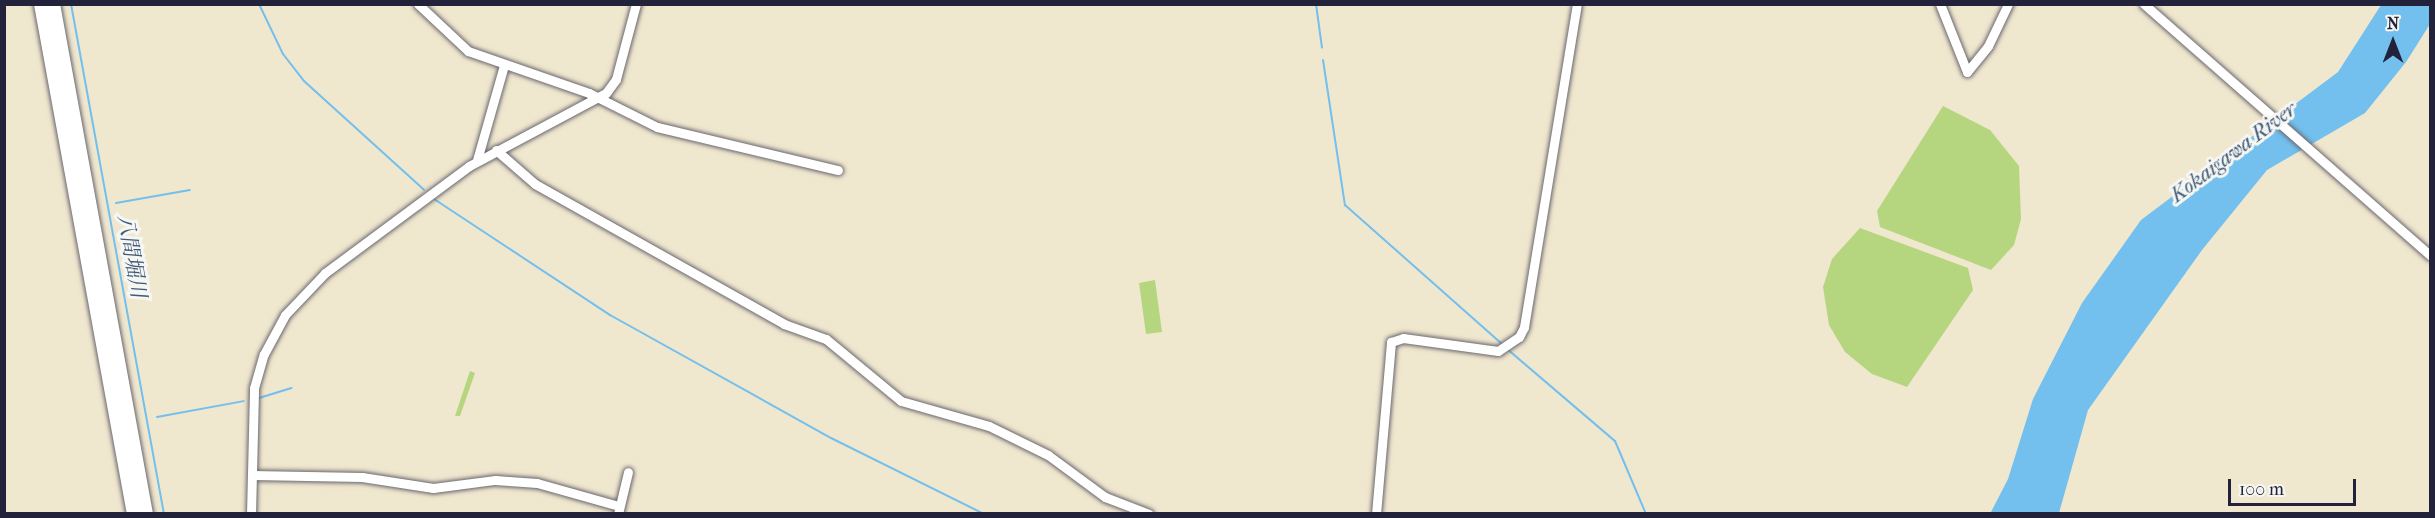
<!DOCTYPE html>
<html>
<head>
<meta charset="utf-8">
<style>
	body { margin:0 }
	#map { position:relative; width:2435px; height:518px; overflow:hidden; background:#f0e7cf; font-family:"IM FELL French Canon","Noto Serif JP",serif }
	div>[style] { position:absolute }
	.green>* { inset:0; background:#b5d67e }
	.water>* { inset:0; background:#73bfed }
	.stream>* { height:2px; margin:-1px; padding:0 1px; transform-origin:1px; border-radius:1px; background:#73bfed }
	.roads { filter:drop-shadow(0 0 2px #6a676f) drop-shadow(0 0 2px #6a676f) }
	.minor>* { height:9px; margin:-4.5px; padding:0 4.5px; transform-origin:4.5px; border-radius:4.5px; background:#fff }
	.highway>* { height:14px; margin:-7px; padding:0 7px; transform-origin:7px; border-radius:7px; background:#fff }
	span { translate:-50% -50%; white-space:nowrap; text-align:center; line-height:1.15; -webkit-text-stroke:6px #f6f6f2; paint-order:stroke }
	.water-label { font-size:21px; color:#3e5979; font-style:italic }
	.frame { position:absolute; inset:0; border:6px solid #22223b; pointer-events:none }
	.north { position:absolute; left:2363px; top:12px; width:60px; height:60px; -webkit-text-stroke:4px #f6f6f2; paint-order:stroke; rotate:0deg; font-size:16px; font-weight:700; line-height:24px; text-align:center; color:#22223b }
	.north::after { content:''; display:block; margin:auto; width:21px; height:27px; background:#22223b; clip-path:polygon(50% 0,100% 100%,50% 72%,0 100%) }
	.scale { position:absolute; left:2228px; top:479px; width:128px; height:27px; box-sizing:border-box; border:3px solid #22223b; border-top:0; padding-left:8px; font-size:18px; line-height:21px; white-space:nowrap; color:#22223b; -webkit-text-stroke:4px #f6f6f2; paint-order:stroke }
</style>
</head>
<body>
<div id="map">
	<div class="green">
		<div style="clip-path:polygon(1943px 106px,1990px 130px,2019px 166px,2021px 219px,2014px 245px,1991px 270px,1880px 227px,1877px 211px)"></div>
		<div style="clip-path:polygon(1860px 228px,1968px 268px,1973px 290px,1907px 387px,1872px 374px,1845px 352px,1829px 325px,1823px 287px,1832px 259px)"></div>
		<div style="clip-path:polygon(1155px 280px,1162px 332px,1146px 334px,1139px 283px)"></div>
		<div style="clip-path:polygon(470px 371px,475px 373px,460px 416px,455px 416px)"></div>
	</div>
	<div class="water">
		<div style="clip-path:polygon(2381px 5px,2430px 5px,2430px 24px,2406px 62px,2365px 113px,2267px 170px,2202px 250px,2088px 410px,2059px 513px,1990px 514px,2008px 479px,2033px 399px,2082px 303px,2141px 220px,2338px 72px)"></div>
	</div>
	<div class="stream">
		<div style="left:71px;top:4px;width:518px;rotate:79.67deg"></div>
		<div style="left:259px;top:4px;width:55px;rotate:64.4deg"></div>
		<div style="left:283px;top:54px;width:34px;rotate:52deg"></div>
		<div style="left:304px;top:81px;width:162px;rotate:42.2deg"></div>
		<div style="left:1316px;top:4px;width:44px;rotate:82.2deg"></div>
		<div style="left:1323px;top:60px;width:147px;rotate:81.4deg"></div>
		<div style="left:1345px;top:205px;width:210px;rotate:41.5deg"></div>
		<div style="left:434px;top:199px;width:211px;rotate:33.4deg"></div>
		<div style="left:610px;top:315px;width:253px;rotate:29.1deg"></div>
		<div style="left:831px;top:438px;width:171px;rotate:26.4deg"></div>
		<div style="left:116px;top:203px;width:75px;rotate:-10deg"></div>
		<div style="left:1506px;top:348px;width:143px;rotate:40.5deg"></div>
		<div style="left:1615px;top:441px;width:79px;rotate:67deg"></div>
		<div style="left:259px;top:398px;width:34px;rotate:-17deg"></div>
		<div style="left:157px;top:417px;width:88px;rotate:-10.4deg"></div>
	</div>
	<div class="roads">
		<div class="minor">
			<div style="left:418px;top:4px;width:69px;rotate:43.2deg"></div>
			<div style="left:468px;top:51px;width:128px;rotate:19.1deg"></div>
			<div style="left:589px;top:93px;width:76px;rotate:26.6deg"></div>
			<div style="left:657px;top:127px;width:186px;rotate:13.4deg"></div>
			<div style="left:1940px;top:4px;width:73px;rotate:68.3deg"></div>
			<div style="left:1967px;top:72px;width:33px;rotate:-51deg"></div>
			<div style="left:1988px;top:46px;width:47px;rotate:-64.5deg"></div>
			<div style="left:2144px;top:4px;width:381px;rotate:41.3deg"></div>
			<div style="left:496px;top:150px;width:52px;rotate:41.1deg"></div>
			<div style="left:535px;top:184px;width:286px;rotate:29.3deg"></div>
			<div style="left:784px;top:324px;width:45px;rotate:19.7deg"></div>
			<div style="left:826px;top:339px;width:97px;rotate:39.6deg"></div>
			<div style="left:901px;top:401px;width:91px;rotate:15.9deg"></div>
			<div style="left:989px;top:426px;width:66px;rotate:26.2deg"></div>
			<div style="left:1048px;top:455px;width:71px;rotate:36.4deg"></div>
			<div style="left:1105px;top:497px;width:47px;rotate:21.1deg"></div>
			<div style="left:477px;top:160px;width:99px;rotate:-74.1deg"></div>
			<div style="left:252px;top:475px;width:110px;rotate:1deg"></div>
			<div style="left:362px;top:477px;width:72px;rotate:8.8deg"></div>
			<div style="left:433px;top:488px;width:63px;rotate:-7.4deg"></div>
			<div style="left:495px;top:480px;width:42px;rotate:4.1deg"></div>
			<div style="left:537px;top:483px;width:85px;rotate:15.7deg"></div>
			<div style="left:251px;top:514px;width:126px;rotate:-88.6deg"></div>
			<div style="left:254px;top:388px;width:35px;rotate:-74deg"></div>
			<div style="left:264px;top:354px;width:44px;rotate:-61.7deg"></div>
			<div style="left:285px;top:315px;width:58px;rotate:-46.4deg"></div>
			<div style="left:325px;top:273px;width:179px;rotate:-36.6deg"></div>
			<div style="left:469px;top:166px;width:155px;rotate:-28.1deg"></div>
			<div style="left:606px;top:93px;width:17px;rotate:-54deg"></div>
			<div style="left:616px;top:79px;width:78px;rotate:-75.1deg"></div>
			<div style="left:618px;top:514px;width:43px;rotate:-76.6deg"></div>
			<div style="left:1376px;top:514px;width:173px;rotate:-85deg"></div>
			<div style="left:1391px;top:342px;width:13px;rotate:-18deg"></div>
			<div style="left:1403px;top:338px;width:96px;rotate:7.8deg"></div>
			<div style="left:1498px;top:351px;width:25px;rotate:-34deg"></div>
			<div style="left:1519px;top:337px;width:11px;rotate:-63deg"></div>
			<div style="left:1524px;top:327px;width:327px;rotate:-80.7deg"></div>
		</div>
		<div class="highway">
			<div style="left:41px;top:4px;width:518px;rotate:79.67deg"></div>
			<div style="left:53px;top:4px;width:518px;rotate:79.67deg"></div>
		</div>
	</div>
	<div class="water-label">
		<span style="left:2233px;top:152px;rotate:-37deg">Kokaigawa River</span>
		<span style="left:132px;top:256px;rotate:80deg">八間堀川</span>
	</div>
	<div class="frame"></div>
	<div class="north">N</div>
	<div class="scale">100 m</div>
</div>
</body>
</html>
